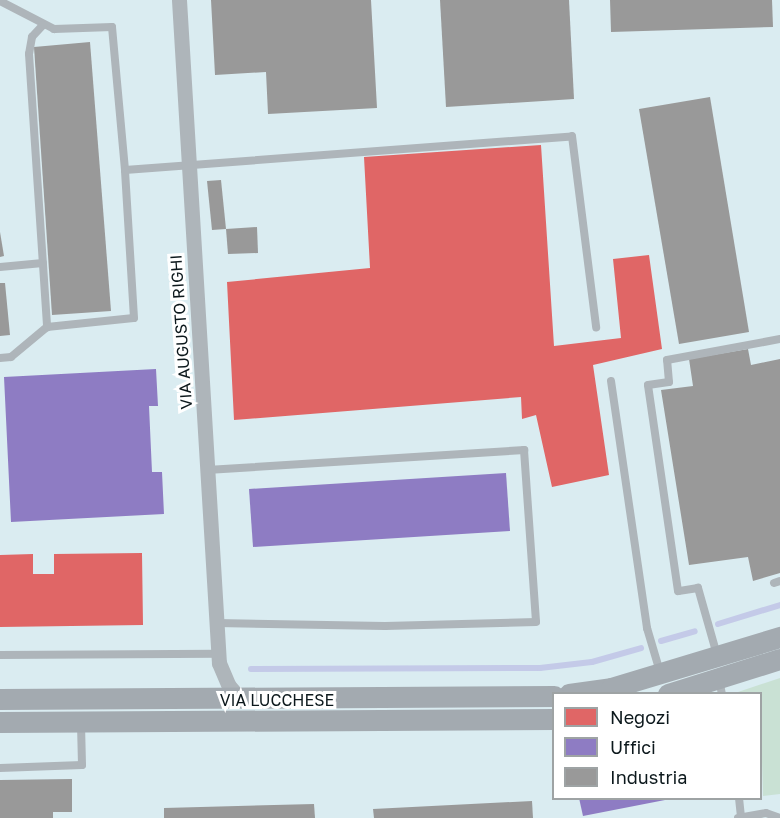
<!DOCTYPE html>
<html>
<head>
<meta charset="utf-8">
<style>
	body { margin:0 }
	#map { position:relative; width:780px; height:818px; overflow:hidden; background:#daecf1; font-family:"Golos Text",sans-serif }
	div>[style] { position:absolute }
	.green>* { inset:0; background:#c9e1d4 }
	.shops>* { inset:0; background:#e06666 }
	.offices>* { inset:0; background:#8e7cc3 }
	.industry>* { inset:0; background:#999 }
	.stream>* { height:6px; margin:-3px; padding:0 3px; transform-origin:3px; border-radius:3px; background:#c4cae8 }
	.service>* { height:8px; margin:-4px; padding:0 4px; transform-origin:4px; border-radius:4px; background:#aeb5ba }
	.minor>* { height:15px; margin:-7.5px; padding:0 7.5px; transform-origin:7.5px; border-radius:7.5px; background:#aeb5ba }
	.secondary>* { height:21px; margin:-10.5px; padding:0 10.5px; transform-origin:10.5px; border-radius:10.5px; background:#a3aab0 }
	span { translate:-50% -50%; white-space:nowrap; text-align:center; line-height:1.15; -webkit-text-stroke:6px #fff; paint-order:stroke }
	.street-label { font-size:16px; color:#0c181c }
	.legend { position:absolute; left:552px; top:692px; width:210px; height:108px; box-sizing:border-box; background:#fff; border:2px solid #9ea3a4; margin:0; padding:8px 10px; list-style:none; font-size:18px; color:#0c181c }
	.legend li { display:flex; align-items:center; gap:12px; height:30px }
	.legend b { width:30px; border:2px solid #9ea3a4 }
</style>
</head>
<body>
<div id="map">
	<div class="green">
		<div style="clip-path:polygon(780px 678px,780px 794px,763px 796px,760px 694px,738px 692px)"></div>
	</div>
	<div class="shops">
		<div style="clip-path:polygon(541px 145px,554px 346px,621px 338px,613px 259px,649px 255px,662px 349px,593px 365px,609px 475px,552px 487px,536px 415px,522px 419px,521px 397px,234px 420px,227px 282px,370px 268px,364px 157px)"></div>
		<div style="clip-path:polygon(142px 553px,143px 625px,0 627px,0 555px,33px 554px,33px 574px,54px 574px,54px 554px)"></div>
	</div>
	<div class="offices">
		<div style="clip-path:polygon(156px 369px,158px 406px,149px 406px,152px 472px,162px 472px,164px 514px,11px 522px,4px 377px)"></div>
		<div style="clip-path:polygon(506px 473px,510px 531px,253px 547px,249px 489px)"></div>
		<div style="clip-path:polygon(579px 798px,665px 798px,665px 800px,583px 816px)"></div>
	</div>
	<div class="industry">
		<div style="clip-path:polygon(211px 0,371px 0,377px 108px,268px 114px,266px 72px,215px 75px)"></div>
		<div style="clip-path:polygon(440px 0,569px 0,574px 99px,446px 107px)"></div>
		<div style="clip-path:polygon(610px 0,772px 0,773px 27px,611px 32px)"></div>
		<div style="clip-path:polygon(90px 42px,111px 311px,52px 315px,34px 47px)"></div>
		<div style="clip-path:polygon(710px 97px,749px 332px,679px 344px,639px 109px)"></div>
		<div style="clip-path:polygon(221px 180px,226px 229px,212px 230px,207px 181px)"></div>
		<div style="clip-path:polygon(257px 227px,258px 253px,228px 254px,226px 229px)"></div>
		<div style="clip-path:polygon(0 232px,4px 256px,0 257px)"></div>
		<div style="clip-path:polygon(0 283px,5px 283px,10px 335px,0 336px)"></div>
		<div style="clip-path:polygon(748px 349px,751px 365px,780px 359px,780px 573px,753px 581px,748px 557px,689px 565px,661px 390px,693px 386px,689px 359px)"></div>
		<div style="clip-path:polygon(72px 779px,72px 812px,53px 812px,53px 818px,0 818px,0 780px)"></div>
		<div style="clip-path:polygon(532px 801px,533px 818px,374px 818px,373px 809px)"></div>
		<div style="clip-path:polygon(314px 804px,315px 818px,164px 818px,164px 808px)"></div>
	</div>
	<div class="stream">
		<div style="left:718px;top:624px;width:65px;rotate:-17deg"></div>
		<div style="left:661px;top:641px;width:35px;rotate:-16deg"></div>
		<div style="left:251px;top:669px;width:289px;rotate:-0.2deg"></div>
		<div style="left:540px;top:668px;width:52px;rotate:-6.6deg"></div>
		<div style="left:592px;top:662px;width:51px;rotate:-15.9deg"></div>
	</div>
	<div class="service">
		<div style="left:0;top:1px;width:61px;rotate:27.4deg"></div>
		<div style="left:54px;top:29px;width:58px;rotate:-2deg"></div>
		<div style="left:112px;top:27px;width:144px;rotate:84.8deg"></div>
		<div style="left:125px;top:170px;width:448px;rotate:-4.3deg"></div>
		<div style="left:572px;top:136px;width:193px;rotate:82.8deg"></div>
		<div style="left:43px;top:25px;width:16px;rotate:133deg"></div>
		<div style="left:32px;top:37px;width:17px;rotate:100deg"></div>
		<div style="left:29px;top:54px;width:274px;rotate:86.2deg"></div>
		<div style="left:0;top:267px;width:43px;rotate:-5.3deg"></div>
		<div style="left:0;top:358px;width:11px;rotate:-5deg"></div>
		<div style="left:11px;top:357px;width:47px;rotate:-39.8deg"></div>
		<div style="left:47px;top:327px;width:87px;rotate:-5.9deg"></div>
		<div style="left:134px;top:318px;width:148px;rotate:-93.5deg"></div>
		<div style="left:611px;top:381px;width:250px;rotate:81.7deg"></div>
		<div style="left:647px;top:628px;width:46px;rotate:73.5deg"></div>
		<div style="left:207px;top:470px;width:318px;rotate:-3.6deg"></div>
		<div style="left:524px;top:450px;width:172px;rotate:86deg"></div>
		<div style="left:536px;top:622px;width:151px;rotate:178.5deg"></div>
		<div style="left:385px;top:626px;width:168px;rotate:-179deg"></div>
		<div style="left:774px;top:583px;width:6px;rotate:-18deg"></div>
		<div style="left:0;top:655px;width:218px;rotate:-0.3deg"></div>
		<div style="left:717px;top:655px;width:70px;rotate:-105.8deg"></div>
		<div style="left:698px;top:588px;width:20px;rotate:171deg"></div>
		<div style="left:678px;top:591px;width:208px;rotate:-98.3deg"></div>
		<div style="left:648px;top:385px;width:21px;rotate:-8deg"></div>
		<div style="left:669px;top:382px;width:22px;rotate:-95deg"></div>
		<div style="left:667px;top:360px;width:115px;rotate:-10.5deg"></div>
		<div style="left:719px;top:679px;width:15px;rotate:79deg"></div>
		<div style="left:0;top:768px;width:82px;rotate:-2.1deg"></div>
		<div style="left:82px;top:765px;width:42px;rotate:-91.4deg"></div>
		<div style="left:739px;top:798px;width:19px;rotate:84deg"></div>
		<div style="left:738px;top:818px;width:28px;rotate:-10deg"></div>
		<div style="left:766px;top:813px;width:15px;rotate:20deg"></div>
	</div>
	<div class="minor">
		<div style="left:179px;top:0;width:664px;rotate:86.55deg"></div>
		<div style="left:219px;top:663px;width:25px;rotate:67deg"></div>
		<div style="left:229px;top:686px;width:18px;rotate:49deg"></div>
	</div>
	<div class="secondary">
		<div style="left:569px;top:694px;width:42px;rotate:-8.1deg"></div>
		<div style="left:611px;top:688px;width:177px;rotate:-16.8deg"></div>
		<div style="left:668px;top:694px;width:117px;rotate:-17.4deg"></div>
		<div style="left:0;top:699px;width:554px;rotate:-0.31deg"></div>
		<div style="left:0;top:722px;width:554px;rotate:-0.31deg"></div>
	</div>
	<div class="street-label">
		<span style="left:181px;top:332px;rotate:-94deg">VIA AUGUSTO RIGHI</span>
		<span style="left:277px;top:700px">VIA LUCCHESE</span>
	</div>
	<ul class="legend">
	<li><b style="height:16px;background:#e06666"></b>Negozi</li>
	<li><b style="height:16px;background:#8e7cc3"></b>Uffici</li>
	<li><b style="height:16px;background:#999"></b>Industria</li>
	</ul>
</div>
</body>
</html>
